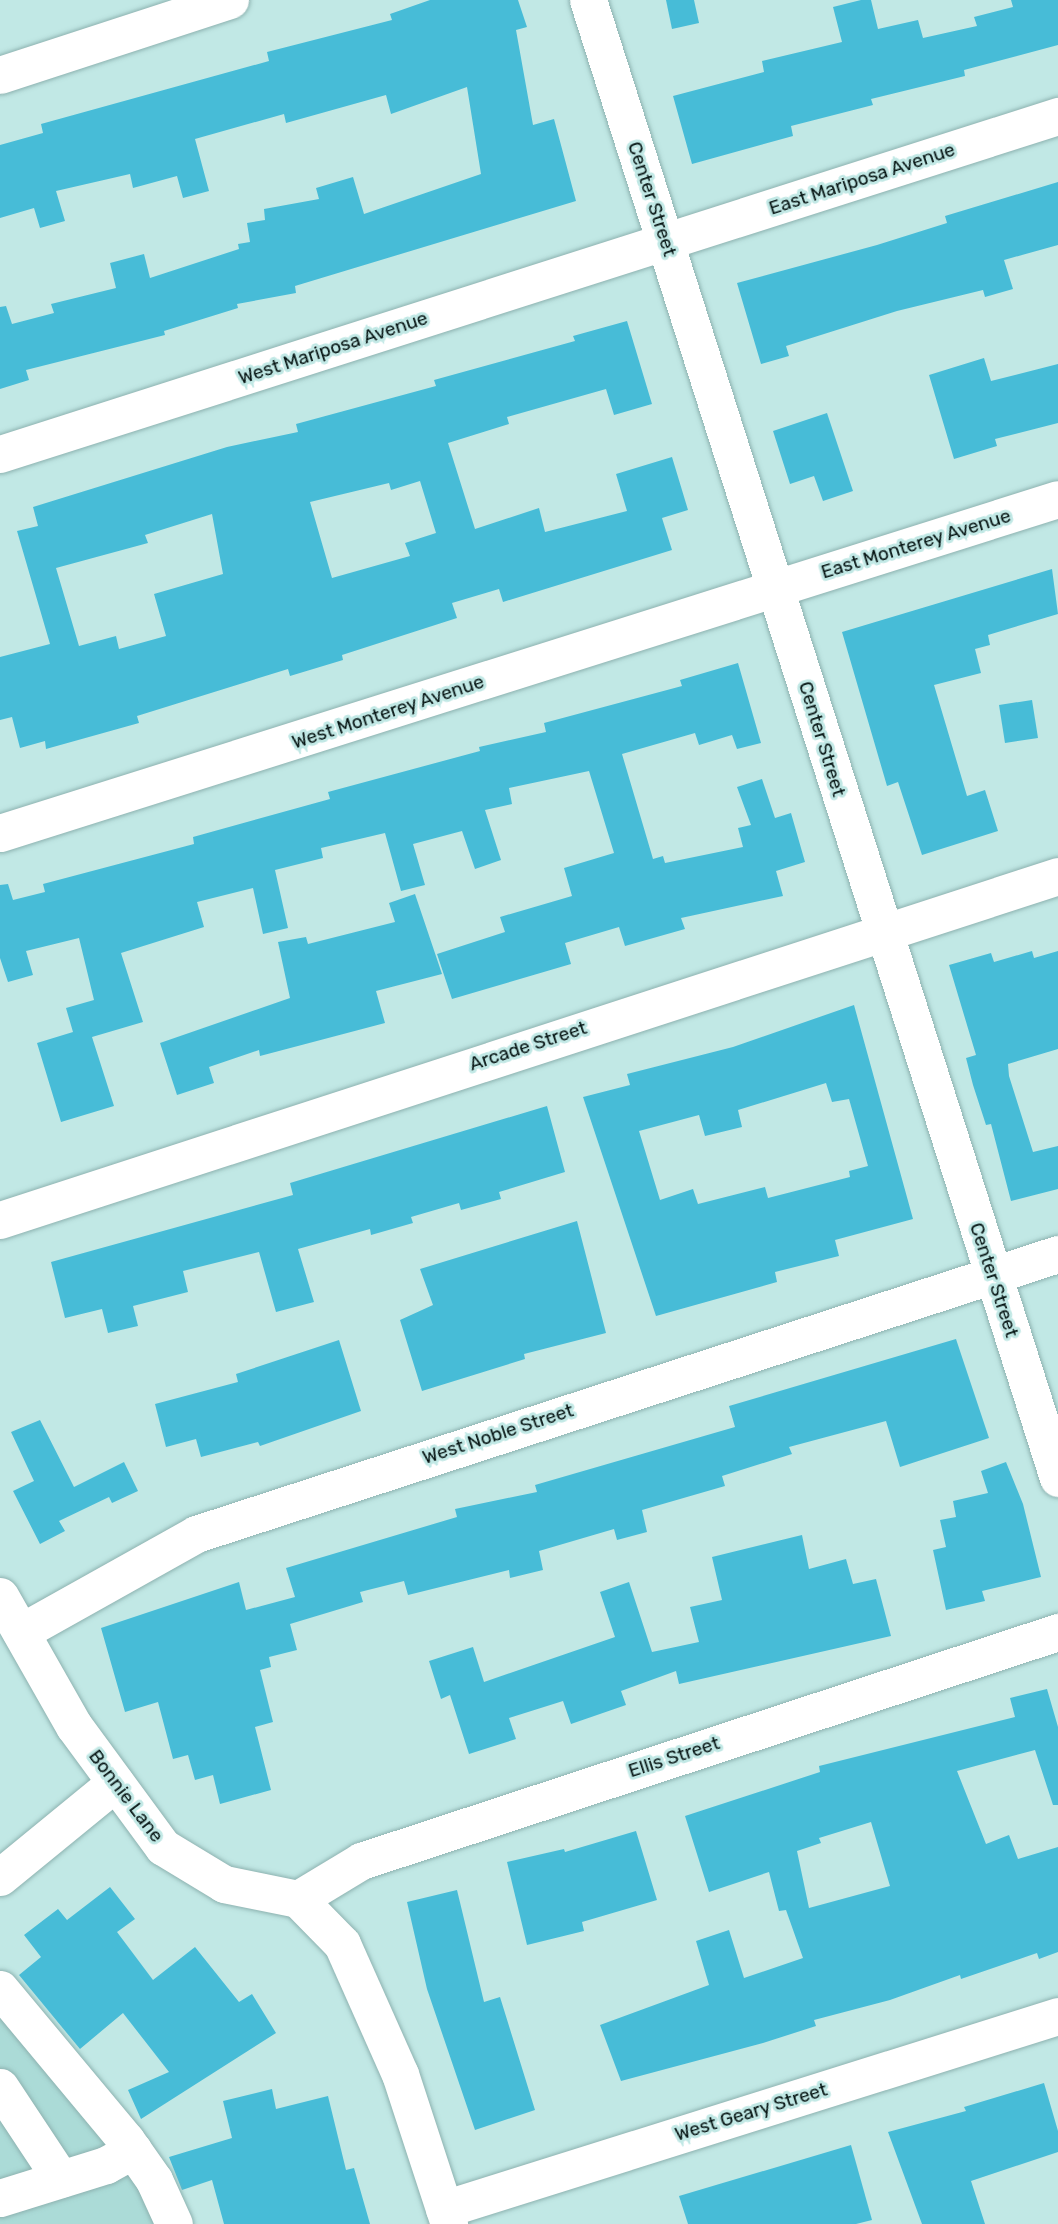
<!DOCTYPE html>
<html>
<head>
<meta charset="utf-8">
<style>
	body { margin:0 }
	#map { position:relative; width:1058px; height:2224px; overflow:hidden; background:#c1e8e5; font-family:Rubik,sans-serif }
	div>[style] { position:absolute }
	.built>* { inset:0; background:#abdbd7 }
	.building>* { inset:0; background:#47bcd7 }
	.roads { filter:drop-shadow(0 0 2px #8db2b0) drop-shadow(0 0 2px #8db2b0) }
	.minor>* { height:37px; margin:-18.5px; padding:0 18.5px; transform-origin:18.5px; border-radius:18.5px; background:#fff }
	span { translate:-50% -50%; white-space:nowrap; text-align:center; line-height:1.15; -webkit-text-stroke:6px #c1e8e5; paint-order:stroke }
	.street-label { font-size:19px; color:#061413 }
</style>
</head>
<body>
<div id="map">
	<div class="built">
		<div style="clip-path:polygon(0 2010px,127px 2161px,157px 2224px,0 2224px)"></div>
	</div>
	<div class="building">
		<div style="clip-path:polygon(430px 0,518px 0,527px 27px,516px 30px,533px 125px,554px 119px,576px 201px,295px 286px,296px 293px,237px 304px,238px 308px,164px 331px,165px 335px,26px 370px,29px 380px,0 389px,0 307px,6px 306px,12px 324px,54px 313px,51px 304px,116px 288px,110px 263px,144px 254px,150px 278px,239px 249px,238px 244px,250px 242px,247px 223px,265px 220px,264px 209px,319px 199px,316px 188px,353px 177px,364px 214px,481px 174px,467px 87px,391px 114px,386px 95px,286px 123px,284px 114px,195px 139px,209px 191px,183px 198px,177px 176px,133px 188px,130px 174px,56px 191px,65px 221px,40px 228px,34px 208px,0 218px,0 145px,43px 133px,41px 124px,269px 61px,267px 52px,392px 20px,390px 14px)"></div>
		<div style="clip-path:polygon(666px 0,694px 0,699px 23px,672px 29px)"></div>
		<div style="clip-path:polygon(861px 0,871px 0,878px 29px,918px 20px,923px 38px,977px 26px,974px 17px,1013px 7px,1011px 0,1058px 0,1058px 45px,964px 70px,965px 76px,871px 99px,873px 105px,791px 126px,793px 136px,692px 164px,673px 96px,764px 72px,762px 61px,842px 42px,833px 7px)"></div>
		<div style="clip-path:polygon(1058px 182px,1058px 245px,1004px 260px,1013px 289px,985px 297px,983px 290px,897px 311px,786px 346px,789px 356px,761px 364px,737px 283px,877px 245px,947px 223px,945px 216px)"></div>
		<div style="clip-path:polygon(evenodd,627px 321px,652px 404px,614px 415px,606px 389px,507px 417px,509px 424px,448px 443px,475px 529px,539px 508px,545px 532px,627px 511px,616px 474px,672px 457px,688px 510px,662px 518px,672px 550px,503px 602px,499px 589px,452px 603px,457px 618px,342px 655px,343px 660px,290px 676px,288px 669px,137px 716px,139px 723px,46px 749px,45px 741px,20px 748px,12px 717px,0 720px,0 657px,50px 644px,17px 531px,38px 526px,33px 507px,227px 447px,298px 432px,296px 424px,436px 386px,434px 380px,575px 341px,573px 336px,627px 321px,420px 481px,436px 533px,405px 543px,410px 556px,332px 578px,310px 502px,389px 483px,391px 490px,420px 481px,627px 321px,212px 514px,223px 574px,154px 594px,166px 636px,119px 649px,116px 636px,79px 646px,56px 568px,148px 543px,145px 535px,212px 514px)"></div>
		<div style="clip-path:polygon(984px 358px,991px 381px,1058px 364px,1058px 423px,995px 439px,997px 446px,954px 459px,929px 375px)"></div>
		<div style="clip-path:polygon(827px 413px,853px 491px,823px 501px,814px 476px,790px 484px,773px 431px)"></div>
		<div style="clip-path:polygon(1052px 569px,1058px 614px,988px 635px,990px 645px,975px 649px,981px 673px,934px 685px,967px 796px,985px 790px,998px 831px,922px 855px,898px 782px,887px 786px,842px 632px)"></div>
		<div style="clip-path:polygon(738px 663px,761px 743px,737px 749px,732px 735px,699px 745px,695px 733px,622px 754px,653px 859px,663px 856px,665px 863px,743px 847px,738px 828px,751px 825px,737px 787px,762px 779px,775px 818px,791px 813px,805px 862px,776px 871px,783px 896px,681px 918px,685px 929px,625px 946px,619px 927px,565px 943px,571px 964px,452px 999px,437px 954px,505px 932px,500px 917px,572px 896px,564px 868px,614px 853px,589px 771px,509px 788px,512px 804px,485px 810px,501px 860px,475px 869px,462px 831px,413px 844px,425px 885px,401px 891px,385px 833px,321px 848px,323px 858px,275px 870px,288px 928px,263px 934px,253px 888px,197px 902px,204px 927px,121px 953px,143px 1022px,92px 1037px,114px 1106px,61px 1122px,37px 1043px,73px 1032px,66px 1008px,94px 1000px,79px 938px,26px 951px,33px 975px,8px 982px,0 958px,0 885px,8px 884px,13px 900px,45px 892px,43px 884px,194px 844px,193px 837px,330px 799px,328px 792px,480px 751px,479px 747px,546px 732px,544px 723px,682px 686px,680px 680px)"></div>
		<div style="clip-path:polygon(1032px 700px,1038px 738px,1005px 743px,999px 705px)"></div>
		<div style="clip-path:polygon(415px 894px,442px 974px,376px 991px,385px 1023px,260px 1056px,259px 1050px,209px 1067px,214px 1083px,177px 1095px,160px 1043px,290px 998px,278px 942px,306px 937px,308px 944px,395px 922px,389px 903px)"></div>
		<div style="clip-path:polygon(1032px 951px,1034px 958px,1058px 951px,1058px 1049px,1008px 1064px,1009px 1076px,1033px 1152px,1058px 1146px,1058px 1189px,1011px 1201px,991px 1124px,986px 1125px,973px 1085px,966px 1058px,976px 1055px,949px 965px,991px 953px,994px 962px)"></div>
		<div style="clip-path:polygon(evenodd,854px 1005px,913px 1219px,835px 1240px,839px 1256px,775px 1272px,777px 1282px,656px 1316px,583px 1097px,630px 1085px,627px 1074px,733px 1047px,854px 1005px,826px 1083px,832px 1102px,849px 1099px,868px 1166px,849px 1171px,850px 1177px,768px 1198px,765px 1187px,698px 1204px,693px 1189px,660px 1200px,639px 1131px,699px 1115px,705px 1136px,742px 1127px,738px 1110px,826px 1083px)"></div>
		<div style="clip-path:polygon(547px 1106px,565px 1172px,499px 1192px,501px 1199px,461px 1210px,459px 1203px,411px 1217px,413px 1223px,371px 1235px,370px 1229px,298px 1249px,314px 1302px,276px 1312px,259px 1252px,183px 1271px,188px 1292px,133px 1306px,138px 1326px,108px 1333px,102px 1309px,65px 1318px,51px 1262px,293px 1195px,290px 1183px)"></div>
		<div style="clip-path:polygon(577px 1221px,606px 1333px,524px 1354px,525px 1359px,422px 1391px,400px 1320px,433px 1305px,420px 1269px)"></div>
		<div style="clip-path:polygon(956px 1339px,989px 1438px,900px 1467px,886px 1421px,789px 1447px,792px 1454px,722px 1476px,725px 1486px,642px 1510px,647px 1532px,617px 1540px,614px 1529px,539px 1551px,543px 1570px,510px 1578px,509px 1570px,408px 1595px,404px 1581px,360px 1592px,363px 1602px,290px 1624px,297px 1650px,269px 1657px,271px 1667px,260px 1670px,273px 1722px,255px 1727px,271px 1790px,220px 1804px,213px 1775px,195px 1780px,188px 1755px,173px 1759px,158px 1702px,125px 1712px,101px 1628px,239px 1582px,246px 1610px,295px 1597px,286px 1568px,457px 1517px,455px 1509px,537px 1492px,535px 1485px,735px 1427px,729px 1406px)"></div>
		<div style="clip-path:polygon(339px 1340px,361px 1411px,260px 1446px,258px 1442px,201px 1457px,196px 1439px,166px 1447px,155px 1404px,238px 1382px,236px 1374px)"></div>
		<div style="clip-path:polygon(40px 1420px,74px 1487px,124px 1462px,138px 1491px,112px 1503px,109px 1497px,59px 1521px,65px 1531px,40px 1544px,13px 1491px,34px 1481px,11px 1432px)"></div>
		<div style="clip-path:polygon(1006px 1462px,1023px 1504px,1041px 1577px,982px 1591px,985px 1601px,946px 1610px,933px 1550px,946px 1547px,940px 1520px,956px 1517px,953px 1501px,988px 1493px,981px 1471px)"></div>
		<div style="clip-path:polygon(802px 1535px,809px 1569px,846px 1559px,853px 1584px,876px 1579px,891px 1636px,679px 1684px,676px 1671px,621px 1691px,626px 1705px,571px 1724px,563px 1701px,509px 1718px,516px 1739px,469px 1754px,450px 1695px,441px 1699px,429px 1661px,473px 1647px,484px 1682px,615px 1637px,600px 1592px,629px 1582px,652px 1652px,699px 1642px,690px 1607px,722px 1600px,712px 1557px)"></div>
		<div style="clip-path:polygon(evenodd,1047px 1689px,1058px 1727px,1058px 1805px,1053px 1805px,1035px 1750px,957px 1771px,986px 1844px,1009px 1835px,1018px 1859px,1058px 1847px,1058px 1952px,1039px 1959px,1037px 1953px,961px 1979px,960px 1975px,890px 2000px,814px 2020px,816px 2026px,763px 2043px,621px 2081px,600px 2025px,709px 1985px,696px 1941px,729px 1930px,744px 1978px,803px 1958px,786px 1910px,779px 1911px,769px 1872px,709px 1892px,685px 1816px,820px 1772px,819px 1766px,1015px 1717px,1010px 1698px,1047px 1689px,871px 1822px,890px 1886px,809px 1908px,797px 1851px,821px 1843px,819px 1838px,871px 1822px)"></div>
		<div style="clip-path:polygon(636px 1831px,657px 1900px,582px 1922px,584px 1931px,527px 1945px,507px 1862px,564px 1849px,565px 1852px)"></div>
		<div style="clip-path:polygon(110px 1887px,135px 1919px,117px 1932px,153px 1980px,195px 1947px,239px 2002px,252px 1994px,276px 2033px,141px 2119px,128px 2090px,169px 2072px,123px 2013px,80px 2049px,19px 1975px,41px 1957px,24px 1935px,58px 1909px,67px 1920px)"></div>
		<div style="clip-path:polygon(457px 1890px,484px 2002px,500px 1997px,535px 2110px,475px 2130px,427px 1989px,407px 1902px)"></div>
		<div style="clip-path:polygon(1044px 2083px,1058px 2131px,1058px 2152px,971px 2181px,985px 2224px,922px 2224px,888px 2132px,966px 2111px,964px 2107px)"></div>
		<div style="clip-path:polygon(272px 2089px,276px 2109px,328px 2096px,346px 2170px,354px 2168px,370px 2224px,224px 2224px,212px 2180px,182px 2190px,169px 2157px,232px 2138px,223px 2101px)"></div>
		<div style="clip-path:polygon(851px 2145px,872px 2220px,856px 2224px,688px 2224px,679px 2196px)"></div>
	</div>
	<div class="roads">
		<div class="minor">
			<div style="left:588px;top:0;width:1551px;rotate:72.36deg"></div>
			<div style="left:0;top:75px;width:242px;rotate:-18.1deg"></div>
			<div style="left:0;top:454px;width:1111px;rotate:-17.72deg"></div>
			<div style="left:0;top:833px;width:1109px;rotate:-17.52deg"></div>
			<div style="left:0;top:1220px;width:1113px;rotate:-18.01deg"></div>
			<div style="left:0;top:1596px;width:150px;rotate:60.4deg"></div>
			<div style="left:74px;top:1726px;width:150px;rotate:53.7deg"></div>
			<div style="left:163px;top:1847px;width:71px;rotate:31.2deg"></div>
			<div style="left:224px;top:1884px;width:76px;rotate:11.5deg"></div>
			<div style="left:298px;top:1899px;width:63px;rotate:45.6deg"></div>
			<div style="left:342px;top:1944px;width:142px;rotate:66deg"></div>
			<div style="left:400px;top:2074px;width:158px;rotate:71.9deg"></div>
			<div style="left:21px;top:1632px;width:201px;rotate:-29.2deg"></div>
			<div style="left:196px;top:1534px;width:906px;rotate:-18deg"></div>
			<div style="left:0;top:1877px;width:149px;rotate:-39.3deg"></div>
			<div style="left:298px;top:1899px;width:74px;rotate:-31.1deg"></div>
			<div style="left:361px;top:1861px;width:734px;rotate:-18.19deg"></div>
			<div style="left:0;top:1989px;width:197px;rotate:50.2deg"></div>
			<div style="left:126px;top:2140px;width:49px;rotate:55deg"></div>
			<div style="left:154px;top:2180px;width:48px;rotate:65.6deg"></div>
			<div style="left:0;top:2087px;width:110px;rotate:56.5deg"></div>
			<div style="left:0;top:2198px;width:111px;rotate:-17.3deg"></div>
			<div style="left:106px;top:2165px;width:31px;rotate:-29deg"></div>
			<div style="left:444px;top:2209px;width:644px;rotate:-17.45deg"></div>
		</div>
	</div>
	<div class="street-label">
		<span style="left:862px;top:179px;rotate:-18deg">East Mariposa Avenue</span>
		<span style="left:652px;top:199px;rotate:72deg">Center Street</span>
		<span style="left:333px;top:348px;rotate:-18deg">West Mariposa Avenue</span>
		<span style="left:916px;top:544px;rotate:-17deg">East Monterey Avenue</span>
		<span style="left:388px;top:712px;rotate:-18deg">West Monterey Avenue</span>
		<span style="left:822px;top:739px;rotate:73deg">Center Street</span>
		<span style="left:528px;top:1046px;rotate:-18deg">Arcade Street</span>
		<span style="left:994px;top:1280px;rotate:72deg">Center Street</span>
		<span style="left:498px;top:1434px;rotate:-18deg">West Noble Street</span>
		<span style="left:674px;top:1757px;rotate:-18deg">Ellis Street</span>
		<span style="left:126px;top:1796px;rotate:53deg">Bonnie Lane</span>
		<span style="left:751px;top:2112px;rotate:-17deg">West Geary Street</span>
	</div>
</div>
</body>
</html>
